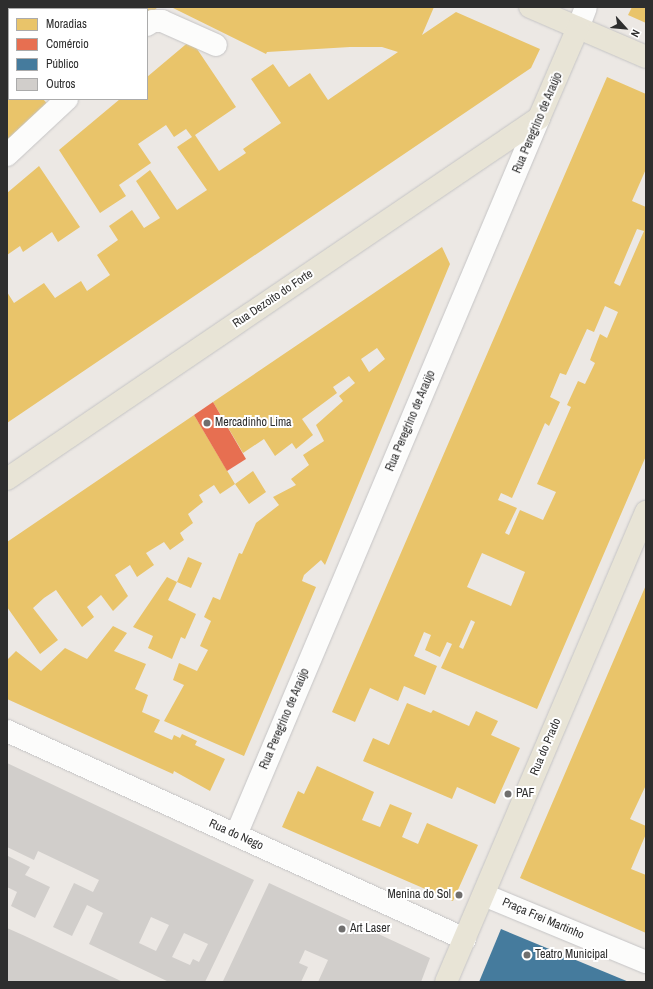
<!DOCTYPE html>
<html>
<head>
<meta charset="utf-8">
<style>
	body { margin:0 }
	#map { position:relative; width:653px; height:989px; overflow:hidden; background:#ece8e4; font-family:"Archivo Narrow",sans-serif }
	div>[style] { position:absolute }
	.homes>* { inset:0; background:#e9c46a }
	.shops>* { inset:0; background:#e76f51 }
	.public>* { inset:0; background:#457b9d }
	.building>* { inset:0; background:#d1cecb }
	.roads { filter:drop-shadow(0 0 1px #c5c4c5) drop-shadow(0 0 1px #c5c4c5) }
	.minor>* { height:22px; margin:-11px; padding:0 11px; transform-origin:11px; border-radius:11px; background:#fcfcfb }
	.major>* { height:22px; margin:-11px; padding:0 11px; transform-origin:11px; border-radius:11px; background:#e8e4d6 }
	.dots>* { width:11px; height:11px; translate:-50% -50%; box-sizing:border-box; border:2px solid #fff; border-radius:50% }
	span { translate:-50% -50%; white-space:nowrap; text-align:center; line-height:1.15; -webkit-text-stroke:4px #fff; paint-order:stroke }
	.street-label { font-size:12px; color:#2e2e2e }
	.poi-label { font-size:12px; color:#2e2e2e }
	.left { translate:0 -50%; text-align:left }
	.right { translate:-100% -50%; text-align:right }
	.frame { position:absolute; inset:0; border:8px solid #2e2e2e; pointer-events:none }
	.legend { position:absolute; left:8px; top:8px; width:140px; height:92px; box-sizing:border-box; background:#fff; border:1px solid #ababab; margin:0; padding:5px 7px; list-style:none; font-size:12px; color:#2e2e2e }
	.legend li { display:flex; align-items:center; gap:8px; height:20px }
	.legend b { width:20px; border:1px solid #ababab }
	.north { position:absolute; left:605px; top:8px; width:40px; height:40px; -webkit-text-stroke:3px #fff; paint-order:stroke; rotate:117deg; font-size:11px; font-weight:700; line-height:16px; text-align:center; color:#2e2e2e }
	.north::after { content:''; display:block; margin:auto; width:14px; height:18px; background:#2e2e2e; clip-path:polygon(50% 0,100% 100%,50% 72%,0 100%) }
</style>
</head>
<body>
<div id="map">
	<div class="homes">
		<div style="clip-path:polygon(7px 7px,27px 9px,9px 9px,9px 99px,43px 99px,51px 108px,7px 149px)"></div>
		<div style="clip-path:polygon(61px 7px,158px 7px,147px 17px,147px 9px)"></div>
		<div style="clip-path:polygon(171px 7px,434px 7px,422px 35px,456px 12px,540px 49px,531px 68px,7px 423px,7px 292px,14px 303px,44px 283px,55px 298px,81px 281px,87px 291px,110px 275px,97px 255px,118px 240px,109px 226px,132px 210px,144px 228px,160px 218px,136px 181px,150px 170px,177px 210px,207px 190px,177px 147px,192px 137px,186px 129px,174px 137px,166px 125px,138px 144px,151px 163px,119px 185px,126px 196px,100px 213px,59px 150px,120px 99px,147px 99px,147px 77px,191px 40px,236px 107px,195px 135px,219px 171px,246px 153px,243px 149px,281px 123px,251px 79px,273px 64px,289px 87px,310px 73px,328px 100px,398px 52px,382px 47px,350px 47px,267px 52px,266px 54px)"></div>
		<div style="clip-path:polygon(632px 7px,646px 7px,646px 23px,628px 15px)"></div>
		<div style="clip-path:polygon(evenodd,607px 77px,646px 94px,646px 169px,632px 201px,646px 207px,646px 456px,537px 709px,441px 668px,452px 644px,447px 642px,440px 657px,425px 650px,431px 635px,424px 632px,414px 656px,437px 666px,425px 695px,404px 686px,398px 701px,370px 688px,355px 722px,332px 712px,607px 77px,637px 229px,644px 231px,620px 286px,614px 283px,637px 229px,607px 77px,605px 306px,618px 312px,607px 338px,600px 334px,590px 360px,595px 363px,585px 384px,578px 381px,567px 405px,571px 407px,537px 484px,556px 492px,543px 520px,520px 510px,509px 535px,505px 533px,517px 508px,498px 500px,501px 493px,512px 498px,545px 423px,549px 426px,560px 402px,550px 397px,560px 373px,566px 375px,587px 329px,594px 332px,605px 306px,607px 77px,482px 553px,525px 572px,511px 606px,467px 587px,482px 553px,607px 77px,471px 620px,475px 622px,463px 649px,459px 647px,471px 620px)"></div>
		<div style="clip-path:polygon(39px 166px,80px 227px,58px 242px,52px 232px,23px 252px,20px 246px,7px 255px,7px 193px)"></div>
		<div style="clip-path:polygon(evenodd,442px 247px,450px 264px,325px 565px,321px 560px,304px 575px,302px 581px,316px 587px,244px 756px,164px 721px,184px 685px,173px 680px,179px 663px,197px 671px,208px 650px,200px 646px,211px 621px,204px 617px,213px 597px,220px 600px,239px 553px,242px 554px,256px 523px,279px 505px,273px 497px,296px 485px,291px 479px,309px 465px,303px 455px,324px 441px,316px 425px,343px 401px,339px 396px,355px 383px,349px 376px,333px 387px,337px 393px,302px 419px,313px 435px,296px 449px,292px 443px,275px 456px,264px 439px,243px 453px,213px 402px,442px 247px,377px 348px,385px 359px,369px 372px,361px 359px,377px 348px)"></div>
		<div style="clip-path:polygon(194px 415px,235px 484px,253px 471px,266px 492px,249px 504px,235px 484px,220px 494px,214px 485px,199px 495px,203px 502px,188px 514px,193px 523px,180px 533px,184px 540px,170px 550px,164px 542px,146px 553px,154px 565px,137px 577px,130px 565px,115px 575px,128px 596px,113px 611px,101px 595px,87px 607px,94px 617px,82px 627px,56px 590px,44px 598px,33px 608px,58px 640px,40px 654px,7px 607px,7px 542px)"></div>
		<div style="clip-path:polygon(188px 557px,202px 563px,191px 588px,177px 582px,168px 600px,196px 614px,185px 639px,181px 637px,172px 659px,148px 648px,153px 636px,133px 627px,167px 577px,177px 582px)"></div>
		<div style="clip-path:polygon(646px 585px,646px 785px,630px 819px,646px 826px,646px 834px,631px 869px,646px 875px,646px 933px,520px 878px)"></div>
		<div style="clip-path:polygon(113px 626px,127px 633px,114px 651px,146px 664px,135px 689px,148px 695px,142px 712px,160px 720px,154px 732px,172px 740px,174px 735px,180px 738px,182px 734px,197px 741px,195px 745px,225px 759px,210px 791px,174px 771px,173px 774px,7px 699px,7px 660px,16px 651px,41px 671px,65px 648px,87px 659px)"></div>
		<div style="clip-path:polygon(407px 703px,431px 713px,433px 710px,469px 726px,476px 711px,498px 721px,491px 735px,520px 748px,495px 804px,457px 787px,452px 799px,363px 761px,373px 738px,389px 745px)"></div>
		<div style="clip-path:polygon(317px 766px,374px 792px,362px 820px,380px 827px,390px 804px,412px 813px,402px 837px,418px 844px,427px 823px,478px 845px,453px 901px,282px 827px,298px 791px,304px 794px)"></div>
	</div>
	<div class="shops">
		<div style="clip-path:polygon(213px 402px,246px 459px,227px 471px,194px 415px)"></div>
	</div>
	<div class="public">
		<div style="clip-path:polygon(501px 929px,629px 982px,479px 982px)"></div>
	</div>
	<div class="building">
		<div style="clip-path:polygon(evenodd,7px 763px,254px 880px,205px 982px,169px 982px,89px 944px,103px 913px,87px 905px,72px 936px,53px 927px,74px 883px,93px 892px,99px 880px,38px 851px,34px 860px,7px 847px,7px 763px,151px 917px,169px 925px,156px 951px,139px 943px,151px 917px,7px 763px,184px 933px,208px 944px,199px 962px,193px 959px,190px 965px,172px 957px,184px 933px)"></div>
		<div style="clip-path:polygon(8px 856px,30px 867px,25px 875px,50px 887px,35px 918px,11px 906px,17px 892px,7px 887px)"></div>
		<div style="clip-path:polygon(269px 883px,430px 958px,421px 982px,318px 982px,328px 960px,305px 950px,299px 963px,308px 967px,301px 982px,223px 981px)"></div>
		<div style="clip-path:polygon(7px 928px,25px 936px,123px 982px,7px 982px)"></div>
	</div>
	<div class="roads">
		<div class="minor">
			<div style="left:46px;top:7px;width:3px;rotate:45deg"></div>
			<div style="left:147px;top:25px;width:7px;rotate:-34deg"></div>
			<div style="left:153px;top:21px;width:9px"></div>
			<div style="left:162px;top:21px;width:59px;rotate:24deg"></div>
			<div style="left:578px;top:28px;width:22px;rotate:-69deg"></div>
			<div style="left:7px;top:155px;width:82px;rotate:-43deg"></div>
			<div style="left:7px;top:731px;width:503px;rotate:24.43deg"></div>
			<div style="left:236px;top:835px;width:778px;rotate:-67.09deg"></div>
			<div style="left:484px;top:895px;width:175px;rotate:22.5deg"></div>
		</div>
		<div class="major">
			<div style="left:530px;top:7px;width:126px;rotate:23.3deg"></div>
			<div style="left:7px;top:479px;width:643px;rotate:-34.16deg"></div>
			<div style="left:539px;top:118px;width:98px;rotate:-66.6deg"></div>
			<div style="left:446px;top:982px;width:511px;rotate:-66.95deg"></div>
		</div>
	</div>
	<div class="dots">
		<div style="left:207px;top:423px;background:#706f6e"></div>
		<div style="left:508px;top:794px;background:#706f6e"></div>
		<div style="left:459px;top:895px;background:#706f6e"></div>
		<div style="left:342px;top:929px;background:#706f6e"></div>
		<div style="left:527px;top:955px;background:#706f6e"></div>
	</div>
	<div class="street-label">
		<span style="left:538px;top:123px;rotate:-67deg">Rua Peregrino de Araújo</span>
		<span style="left:273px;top:299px;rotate:-34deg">Rua Dezoito do Forte</span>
		<span style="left:411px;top:421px;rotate:-67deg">Rua Peregrino de Araújo</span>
		<span style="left:285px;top:719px;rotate:-67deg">Rua Peregrino de Araújo</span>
		<span style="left:546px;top:747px;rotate:-67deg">Rua do Prado</span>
		<span style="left:236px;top:835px;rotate:24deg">Rua do Nego</span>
		<span style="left:543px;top:919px;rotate:23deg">Praça Frei Martinho</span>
	</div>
	<div class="poi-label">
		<span class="left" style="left:215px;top:423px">Mercadinho Lima</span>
		<span class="left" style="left:516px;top:794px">PAF</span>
		<span class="right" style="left:451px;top:895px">Menina do Sol</span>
		<span class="left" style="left:350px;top:929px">Art Laser</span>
		<span class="left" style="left:535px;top:955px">Teatro Municipal</span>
	</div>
	<div class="frame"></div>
	<ul class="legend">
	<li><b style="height:11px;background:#e9c46a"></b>Moradias</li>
	<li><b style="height:11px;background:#e76f51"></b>Comércio</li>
	<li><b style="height:11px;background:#457b9d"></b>Público</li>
	<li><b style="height:11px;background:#d1cecb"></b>Outros</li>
	</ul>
	<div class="north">N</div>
</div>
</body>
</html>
